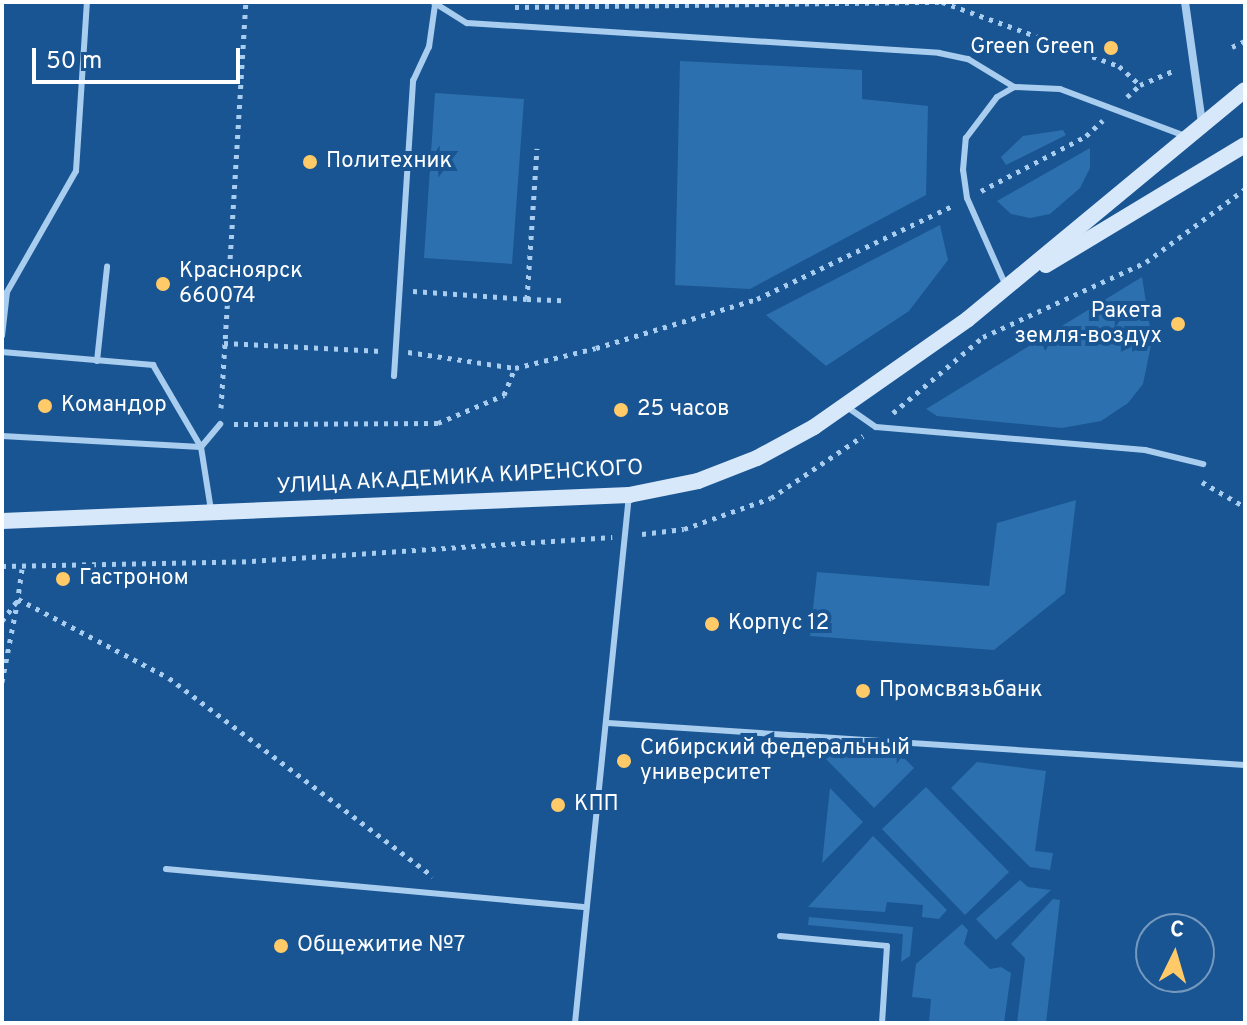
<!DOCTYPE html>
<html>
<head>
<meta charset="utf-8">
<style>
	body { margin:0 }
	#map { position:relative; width:1247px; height:1025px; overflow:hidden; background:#195592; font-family:Overpass,sans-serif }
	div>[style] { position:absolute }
	.green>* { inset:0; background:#2c70b0 }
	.path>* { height:5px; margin-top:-2.5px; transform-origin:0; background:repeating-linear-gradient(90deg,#a9cdef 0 4px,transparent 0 10px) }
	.lane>* { height:6px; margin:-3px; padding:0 3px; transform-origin:3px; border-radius:3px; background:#a9cdef }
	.street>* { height:8px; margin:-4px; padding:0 4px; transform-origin:4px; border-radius:4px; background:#a9cdef }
	.secondary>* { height:16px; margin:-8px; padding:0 8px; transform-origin:8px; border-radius:8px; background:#d7e8fb }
	.dots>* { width:22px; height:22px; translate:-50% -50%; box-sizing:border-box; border:4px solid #195592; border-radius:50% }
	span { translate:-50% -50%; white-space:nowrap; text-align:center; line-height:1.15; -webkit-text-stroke:8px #195592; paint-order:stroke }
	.poi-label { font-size:22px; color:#fff }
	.right { translate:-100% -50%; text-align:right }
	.left { translate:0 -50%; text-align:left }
	.street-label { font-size:22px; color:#fff }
	.frame { position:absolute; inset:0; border:4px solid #fff; pointer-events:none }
	.north { position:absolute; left:1135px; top:913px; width:80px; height:80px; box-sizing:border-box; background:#195592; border:2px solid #7599be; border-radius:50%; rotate:5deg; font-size:22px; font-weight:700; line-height:32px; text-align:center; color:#fff }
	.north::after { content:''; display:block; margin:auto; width:28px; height:36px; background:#ffca67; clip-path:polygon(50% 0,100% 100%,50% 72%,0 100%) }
	.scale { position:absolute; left:32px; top:48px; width:208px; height:36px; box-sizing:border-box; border:4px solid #fff; border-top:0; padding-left:10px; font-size:24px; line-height:28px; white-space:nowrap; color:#fff; -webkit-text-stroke:6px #195592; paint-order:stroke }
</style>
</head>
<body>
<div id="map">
	<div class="green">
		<div style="clip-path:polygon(680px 61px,862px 70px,862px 99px,928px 106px,926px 195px,750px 289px,675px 285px)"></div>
		<div style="clip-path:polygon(435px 93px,524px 99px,512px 264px,424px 258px)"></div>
		<div style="clip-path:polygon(1063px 130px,1066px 135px,1006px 165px,1001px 157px,1023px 136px)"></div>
		<div style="clip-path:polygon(1090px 148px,1090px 168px,1080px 188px,1050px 214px,1030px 218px,1011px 214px,997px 201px)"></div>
		<div style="clip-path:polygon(940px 225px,948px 260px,909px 311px,826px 366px,766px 315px)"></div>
		<div style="clip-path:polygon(1142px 277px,1152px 340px,1143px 384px,1128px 403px,1101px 421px,1062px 428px,937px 416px,926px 409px)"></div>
		<div style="clip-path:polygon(1076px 500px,1065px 593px,994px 650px,810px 636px,817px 572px,989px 586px,997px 523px)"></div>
		<div style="clip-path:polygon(836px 752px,905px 759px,914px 768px,874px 808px,826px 759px)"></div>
		<div style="clip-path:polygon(977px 762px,1046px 771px,1035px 851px,1053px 853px,1050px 870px,1030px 867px,951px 788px)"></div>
		<div style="clip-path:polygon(926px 787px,1009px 872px,965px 915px,882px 829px)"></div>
		<div style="clip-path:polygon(830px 788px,863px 822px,822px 863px)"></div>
		<div style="clip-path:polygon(873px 836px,947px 910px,939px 919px,922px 917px,923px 905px,887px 902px,885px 912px,808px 907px)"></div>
		<div style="clip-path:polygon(1020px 880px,1028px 887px,1051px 890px,996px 940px,976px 919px)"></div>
		<div style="clip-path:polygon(1053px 899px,1060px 900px,1046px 1023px,1017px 1023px,1025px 958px,1011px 944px)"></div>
		<div style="clip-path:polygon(809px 917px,913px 927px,910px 956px,901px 962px,903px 934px,808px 925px)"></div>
		<div style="clip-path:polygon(962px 924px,968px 930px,964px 944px,990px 969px,1001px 967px,1011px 973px,1004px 1023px,929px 1023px,931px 999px,912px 997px,916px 964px)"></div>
	</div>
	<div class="path">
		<div style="left:515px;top:7px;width:427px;rotate:-0.7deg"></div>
		<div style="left:942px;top:2px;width:188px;rotate:19.9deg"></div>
		<div style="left:1119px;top:66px;width:28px;rotate:42deg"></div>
		<div style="left:1232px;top:47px;width:14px;rotate:-25deg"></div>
		<div style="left:1127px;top:97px;width:18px;rotate:-43deg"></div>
		<div style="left:1140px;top:85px;width:38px;rotate:-23deg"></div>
		<div style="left:981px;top:191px;width:119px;rotate:-27.6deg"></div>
		<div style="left:1086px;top:136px;width:23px;rotate:-43deg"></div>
		<div style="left:413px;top:291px;width:114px;rotate:4deg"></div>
		<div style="left:527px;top:299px;width:151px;rotate:-86.2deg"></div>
		<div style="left:527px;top:299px;width:36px;rotate:2deg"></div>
		<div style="left:224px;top:343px;width:158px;rotate:2.9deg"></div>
		<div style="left:408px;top:352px;width:108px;rotate:8.5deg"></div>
		<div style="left:515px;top:368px;width:83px;rotate:-13.9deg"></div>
		<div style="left:596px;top:348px;width:168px;rotate:-16.9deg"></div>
		<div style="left:757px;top:299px;width:218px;rotate:-25.5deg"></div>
		<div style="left:221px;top:408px;width:407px;rotate:-86.5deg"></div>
		<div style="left:893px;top:413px;width:118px;rotate:-40.2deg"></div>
		<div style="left:983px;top:337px;width:179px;rotate:-24.7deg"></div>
		<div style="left:1146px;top:262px;width:123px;rotate:-36.4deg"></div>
		<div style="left:234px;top:424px;width:204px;rotate:-0.3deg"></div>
		<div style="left:438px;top:423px;width:72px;rotate:-23deg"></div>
		<div style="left:504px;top:395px;width:29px;rotate:-68deg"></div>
		<div style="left:1202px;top:482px;width:50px;rotate:30.2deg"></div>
		<div style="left:642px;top:534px;width:42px;rotate:-6.8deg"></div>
		<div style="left:684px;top:529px;width:92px;rotate:-19.6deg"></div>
		<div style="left:771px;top:498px;width:111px;rotate:-34deg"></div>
		<div style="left:2px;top:566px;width:250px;rotate:-1.1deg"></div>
		<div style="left:252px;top:561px;width:361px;rotate:-3.8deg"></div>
		<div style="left:22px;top:569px;width:30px;rotate:98deg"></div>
		<div style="left:18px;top:599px;width:170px;rotate:27.6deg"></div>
		<div style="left:169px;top:678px;width:330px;rotate:36.9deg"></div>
		<div style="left:2px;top:621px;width:26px;rotate:-53deg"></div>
		<div style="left:2px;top:682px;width:85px;rotate:-79.1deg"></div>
	</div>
	<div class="lane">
		<div style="left:433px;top:2px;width:40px;rotate:32deg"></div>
		<div style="left:467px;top:23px;width:473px;rotate:3.6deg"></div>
		<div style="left:939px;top:53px;width:30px;rotate:12deg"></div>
		<div style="left:968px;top:59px;width:54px;rotate:31.3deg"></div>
		<div style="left:1006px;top:286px;width:96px;rotate:-113.9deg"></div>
		<div style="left:967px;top:198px;width:28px;rotate:-98deg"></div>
		<div style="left:963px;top:170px;width:32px;rotate:-85deg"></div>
		<div style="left:966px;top:138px;width:51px;rotate:-52.9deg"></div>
		<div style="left:997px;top:97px;width:20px;rotate:-30deg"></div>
		<div style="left:1014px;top:87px;width:46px;rotate:2.5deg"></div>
		<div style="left:1060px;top:89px;width:134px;rotate:20.6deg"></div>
		<div style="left:2px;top:336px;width:44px;rotate:-83.5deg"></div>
		<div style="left:7px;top:292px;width:139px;rotate:-60.3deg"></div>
		<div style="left:76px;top:171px;width:169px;rotate:-86.3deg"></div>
		<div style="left:2px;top:352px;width:152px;rotate:4.9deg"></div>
		<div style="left:153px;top:365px;width:95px;rotate:59.7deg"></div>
		<div style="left:201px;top:447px;width:64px;rotate:81deg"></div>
		<div style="left:97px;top:361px;width:95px;rotate:-83.9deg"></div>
		<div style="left:394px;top:376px;width:296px;rotate:-86.3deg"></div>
		<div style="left:413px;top:81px;width:38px;rotate:-65deg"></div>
		<div style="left:429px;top:47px;width:42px;rotate:-81.9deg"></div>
		<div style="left:847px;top:407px;width:35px;rotate:35deg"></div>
		<div style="left:876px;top:427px;width:270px;rotate:4.9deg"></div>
		<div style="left:1145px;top:450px;width:60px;rotate:13.6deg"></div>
		<div style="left:2px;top:436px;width:199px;rotate:3.2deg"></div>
		<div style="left:201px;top:447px;width:30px;rotate:-50deg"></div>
		<div style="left:608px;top:723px;width:638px;rotate:3.77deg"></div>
		<div style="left:166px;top:869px;width:422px;rotate:5.2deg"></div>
		<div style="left:780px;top:936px;width:107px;rotate:5.3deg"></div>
		<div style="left:887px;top:946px;width:77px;rotate:93.7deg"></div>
		<div style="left:575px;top:1023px;width:531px;rotate:-84.16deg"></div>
	</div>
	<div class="street">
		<div style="left:1185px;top:2px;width:122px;rotate:82deg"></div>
	</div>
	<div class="secondary">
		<div style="left:1046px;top:265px;width:232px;rotate:-31.1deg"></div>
		<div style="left:2px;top:521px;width:628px;rotate:-2.37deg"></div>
		<div style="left:629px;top:495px;width:70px;rotate:-11.5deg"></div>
		<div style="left:698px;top:481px;width:63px;rotate:-21.3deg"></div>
		<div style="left:757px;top:458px;width:65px;rotate:-28.5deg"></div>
		<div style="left:814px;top:427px;width:188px;rotate:-35deg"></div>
		<div style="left:968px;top:319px;width:359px;rotate:-39.6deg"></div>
	</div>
	<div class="dots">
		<div style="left:1111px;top:48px;background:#ffca67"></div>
		<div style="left:310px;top:162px;background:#ffca67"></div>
		<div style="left:163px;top:284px;background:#ffca67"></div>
		<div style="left:1178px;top:324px;background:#ffca67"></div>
		<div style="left:45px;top:406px;background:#ffca67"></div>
		<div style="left:621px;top:410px;background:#ffca67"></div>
		<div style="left:63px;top:579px;background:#ffca67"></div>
		<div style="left:712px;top:624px;background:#ffca67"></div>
		<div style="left:863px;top:691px;background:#ffca67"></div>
		<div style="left:624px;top:761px;background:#ffca67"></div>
		<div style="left:558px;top:805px;background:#ffca67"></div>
		<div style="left:281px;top:946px;background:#ffca67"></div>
	</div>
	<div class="poi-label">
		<span class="right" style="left:1095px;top:48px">Green Green</span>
		<span class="left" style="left:326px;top:162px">Политехник</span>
		<span class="left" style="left:179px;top:284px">Красноярск<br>660074</span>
		<span class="right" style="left:1162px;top:324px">Ракета<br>земля-воздух</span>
		<span class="left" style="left:61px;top:406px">Командор</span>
		<span class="left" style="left:637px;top:410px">25 часов</span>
		<span class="left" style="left:79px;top:579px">Гастроном</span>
		<span class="left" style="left:728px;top:624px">Корпус 12</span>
		<span class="left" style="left:879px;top:691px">Промсвязьбанк</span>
		<span class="left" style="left:640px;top:761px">Сибирский федеральный<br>университет</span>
		<span class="left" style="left:574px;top:805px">КПП</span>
		<span class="left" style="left:297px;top:946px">Общежитие №7</span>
	</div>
	<div class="street-label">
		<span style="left:460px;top:478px;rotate:-3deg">УЛИЦА АКАДЕМИКА КИРЕНСКОГО</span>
	</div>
	<div class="frame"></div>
	<div class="north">С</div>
	<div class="scale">50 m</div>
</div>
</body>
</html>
